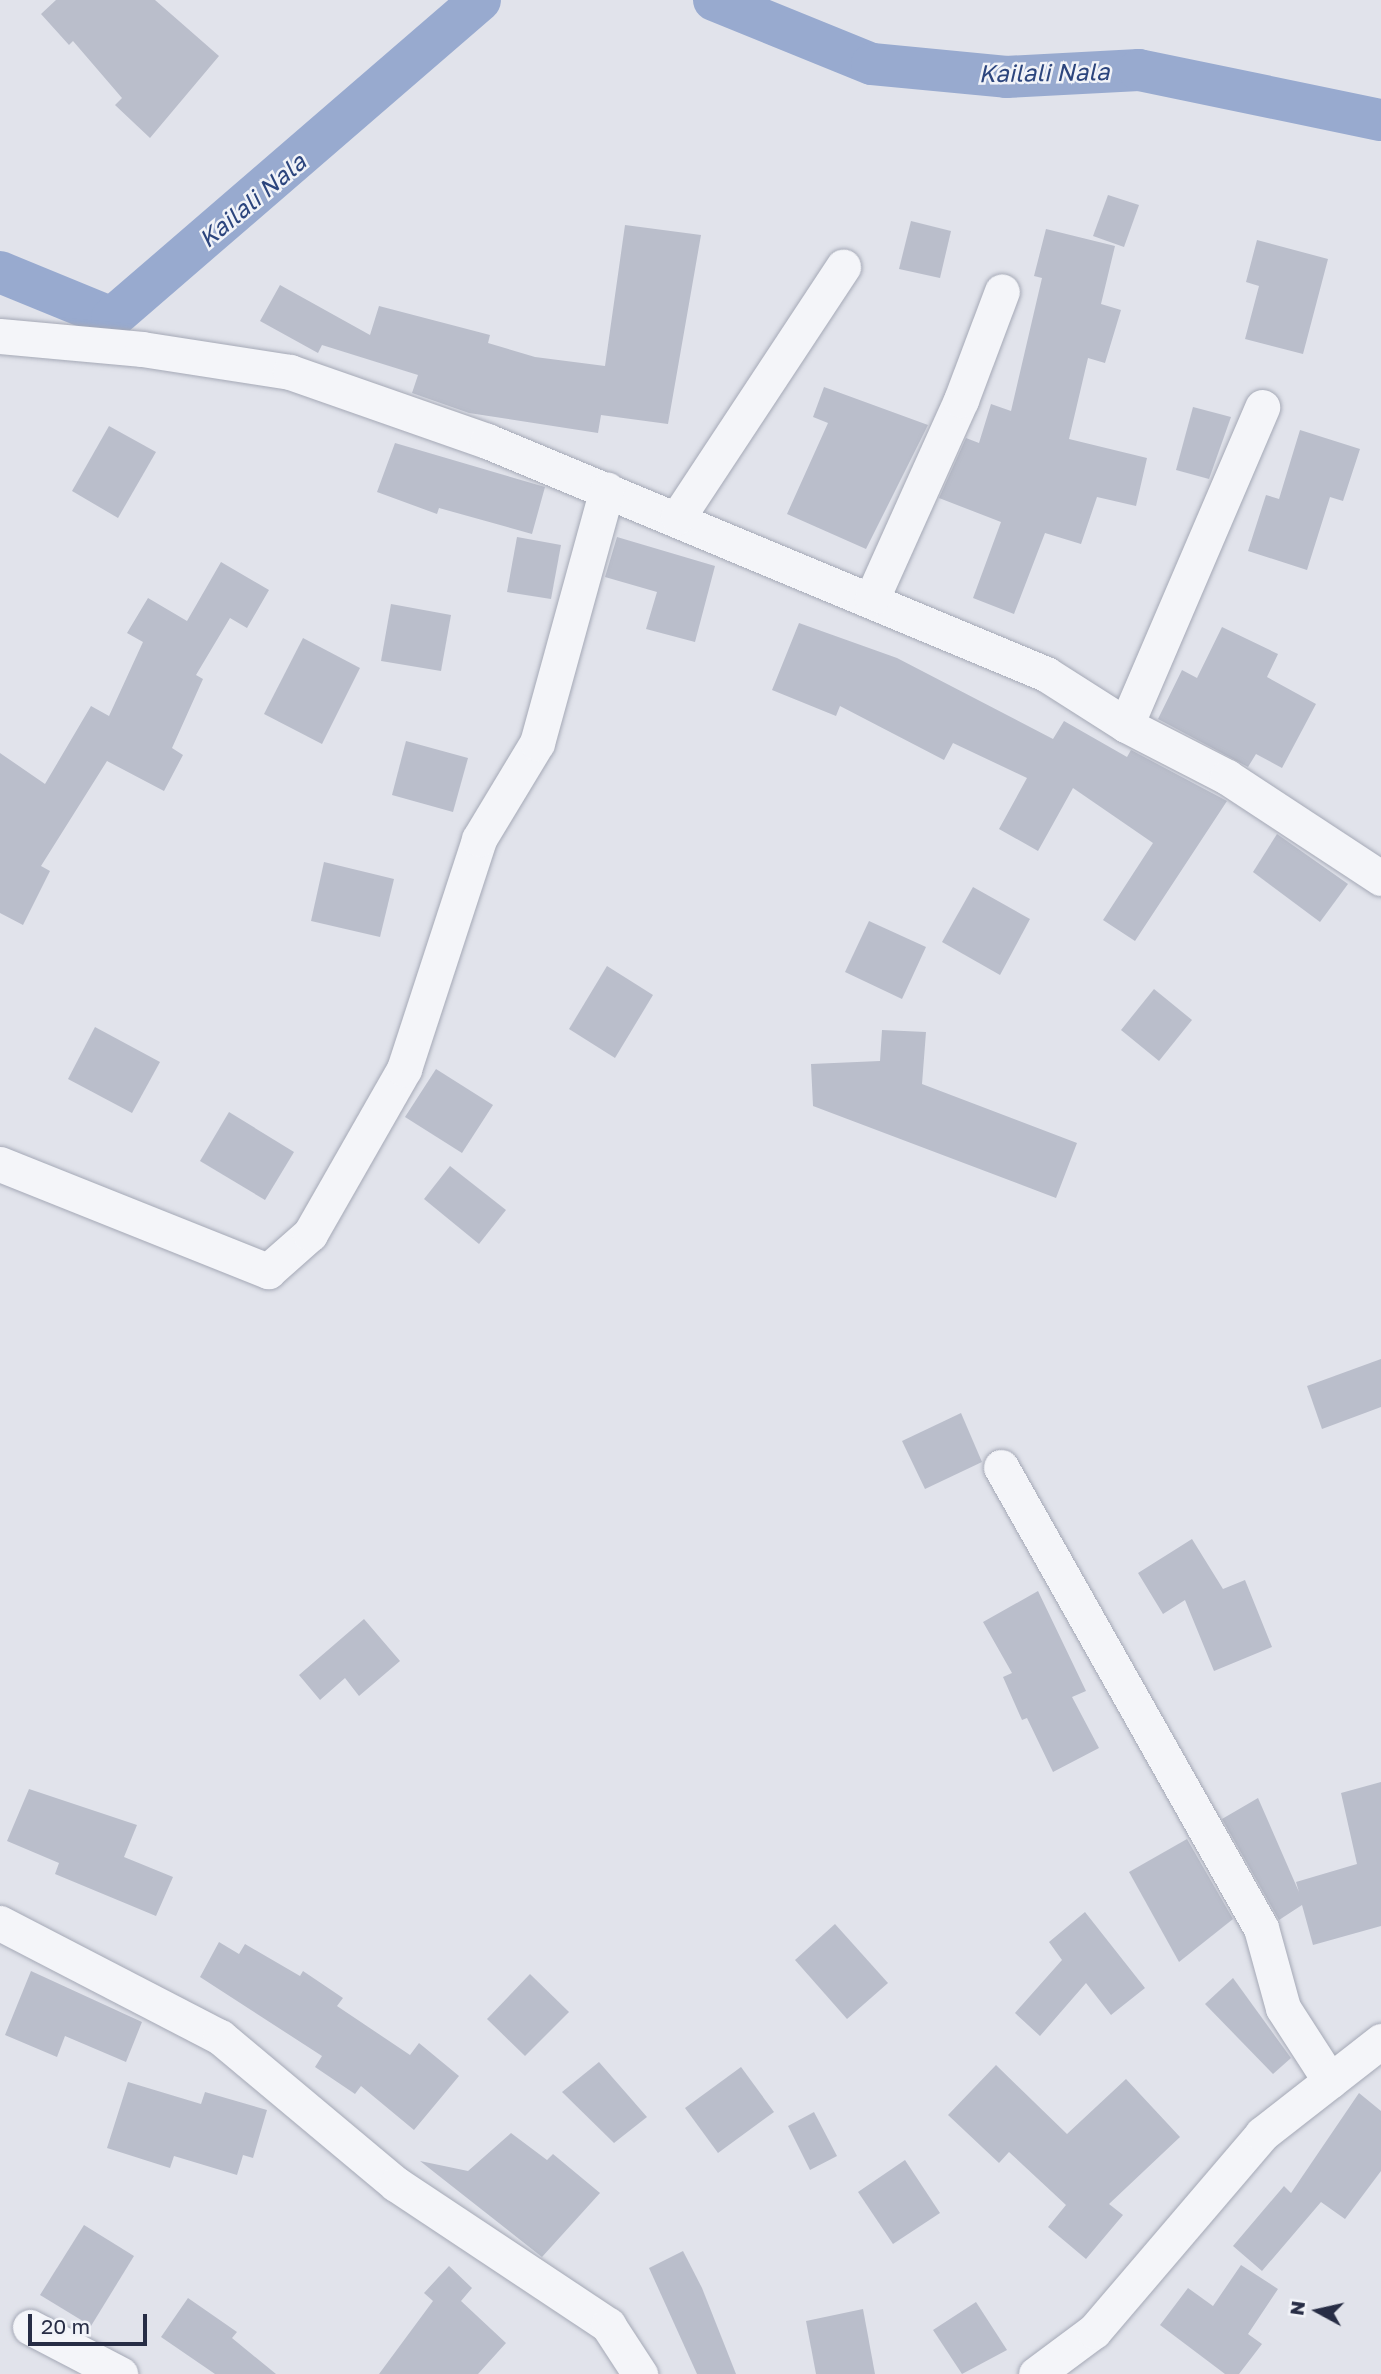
<!DOCTYPE html>
<html>
<head>
<meta charset="utf-8">
<style>
	body { margin:0 }
	#map { position:relative; width:1381px; height:2374px; overflow:hidden; background:#e1e3eb; font-family:"Golos Text",sans-serif }
	div>[style] { position:absolute }
	.canal>* { height:42px; margin:-21px; padding:0 21px; transform-origin:21px; border-radius:21px; background:#98aacf }
	.building>* { inset:0; background:#babecb }
	.roads { filter:drop-shadow(0 0 2px #a5a9b6) drop-shadow(0 0 2px #a5a9b6) }
	.minor>* { height:35px; margin:-17.5px; padding:0 17.5px; transform-origin:17.5px; border-radius:17.5px; background:#f4f5f9 }
	span { translate:-50% -50%; white-space:nowrap; text-align:center; line-height:1.15; -webkit-text-stroke:5px #f1f3f8; paint-order:stroke }
	.water-label { font-size:24px; color:#2c457d; font-style:italic }
	.north { position:absolute; left:1283px; top:2276px; width:70px; height:70px; -webkit-text-stroke:5px #f1f3f8; paint-order:stroke; rotate:278deg; font-size:19px; font-weight:700; line-height:28px; text-align:center; color:#272d45 }
	.north::after { content:''; display:block; margin:auto; width:24px; height:32px; background:#272d45; clip-path:polygon(50% 0,100% 100%,50% 72%,0 100%) }
	.scale { position:absolute; left:28px; top:2314px; width:119px; height:32px; box-sizing:border-box; border:4px solid #272d45; border-top:0; padding-left:9px; font-size:21px; line-height:24px; white-space:nowrap; color:#272d45; -webkit-text-stroke:5px #f1f3f8; paint-order:stroke }
</style>
</head>
<body>
<div id="map">
	<div class="canal">
		<div style="left:714px;top:0;width:170px;rotate:22.1deg"></div>
		<div style="left:872px;top:64px;width:135px;rotate:5.5deg"></div>
		<div style="left:1006px;top:77px;width:133px;rotate:-3deg"></div>
		<div style="left:1139px;top:70px;width:247px;rotate:11.7deg"></div>
		<div style="left:0;top:272px;width:121px;rotate:22.3deg"></div>
		<div style="left:112px;top:318px;width:486px;rotate:-40.8deg"></div>
	</div>
	<div class="building">
		<div style="clip-path:polygon(56px 0,155px 0,219px 56px,150px 138px,115px 105px,122px 98px,73px 41px,69px 45px,41px 14px)"></div>
		<div style="clip-path:polygon(1108px 195px,1139px 205px,1124px 247px,1093px 236px)"></div>
		<div style="clip-path:polygon(911px 221px,951px 231px,940px 278px,899px 269px)"></div>
		<div style="clip-path:polygon(625px 225px,701px 235px,668px 424px,601px 415px,598px 433px,469px 413px,412px 393px,418px 375px,322px 345px,318px 353px,260px 321px,280px 285px,370px 335px,379px 306px,490px 335px,488px 343px,535px 357px,605px 366px)"></div>
		<div style="clip-path:polygon(1046px 229px,1115px 246px,1101px 304px,1121px 310px,1105px 363px,1088px 358px,1069px 439px,1147px 458px,1136px 506px,1097px 497px,1081px 544px,1045px 533px,1014px 614px,973px 598px,1001px 522px,939px 498px,966px 438px,979px 443px,991px 404px,1011px 411px,1042px 278px,1034px 276px)"></div>
		<div style="clip-path:polygon(1257px 240px,1328px 259px,1303px 354px,1245px 339px,1259px 286px,1246px 282px)"></div>
		<div style="clip-path:polygon(824px 387px,928px 425px,866px 549px,787px 514px,828px 423px,813px 417px)"></div>
		<div style="clip-path:polygon(1193px 407px,1231px 417px,1209px 479px,1176px 470px)"></div>
		<div style="clip-path:polygon(109px 426px,156px 452px,118px 518px,72px 491px)"></div>
		<div style="clip-path:polygon(1300px 430px,1360px 449px,1343px 501px,1330px 497px,1307px 570px,1248px 551px,1266px 495px,1279px 499px)"></div>
		<div style="clip-path:polygon(395px 443px,545px 487px,532px 534px,439px 508px,437px 514px,377px 492px)"></div>
		<div style="clip-path:polygon(517px 537px,561px 545px,551px 599px,507px 592px)"></div>
		<div style="clip-path:polygon(617px 537px,715px 566px,695px 642px,646px 629px,657px 592px,605px 577px)"></div>
		<div style="clip-path:polygon(221px 562px,269px 590px,247px 628px,230px 618px,196px 675px,203px 679px,172px 748px,183px 755px,164px 791px,107px 761px,41px 866px,50px 871px,23px 925px,0 913px,0 753px,45px 784px,91px 706px,109px 716px,143px 642px,127px 633px,148px 598px,187px 621px)"></div>
		<div style="clip-path:polygon(391px 604px,451px 615px,441px 671px,381px 661px)"></div>
		<div style="clip-path:polygon(799px 623px,897px 658px,1053px 739px,1064px 721px,1127px 757px,1131px 750px,1227px 801px,1135px 941px,1103px 920px,1153px 843px,1073px 788px,1038px 851px,999px 829px,1027px 778px,953px 743px,944px 760px,840px 706px,836px 716px,772px 690px)"></div>
		<div style="clip-path:polygon(1222px 627px,1278px 654px,1267px 677px,1316px 704px,1282px 768px,1256px 754px,1248px 767px,1158px 719px,1182px 670px,1197px 678px)"></div>
		<div style="clip-path:polygon(303px 638px,360px 668px,322px 744px,264px 714px)"></div>
		<div style="clip-path:polygon(406px 741px,468px 758px,453px 812px,392px 795px)"></div>
		<div style="clip-path:polygon(1277px 834px,1348px 884px,1320px 922px,1253px 872px)"></div>
		<div style="clip-path:polygon(324px 862px,394px 879px,380px 937px,311px 921px)"></div>
		<div style="clip-path:polygon(973px 887px,1030px 919px,1000px 975px,942px 942px)"></div>
		<div style="clip-path:polygon(869px 921px,926px 947px,902px 999px,845px 972px)"></div>
		<div style="clip-path:polygon(607px 966px,653px 995px,615px 1058px,569px 1029px)"></div>
		<div style="clip-path:polygon(1154px 989px,1192px 1020px,1159px 1061px,1121px 1030px)"></div>
		<div style="clip-path:polygon(95px 1027px,160px 1062px,132px 1113px,68px 1079px)"></div>
		<div style="clip-path:polygon(882px 1030px,926px 1032px,922px 1084px,1077px 1143px,1056px 1198px,813px 1106px,811px 1064px,880px 1061px)"></div>
		<div style="clip-path:polygon(436px 1069px,493px 1105px,462px 1153px,405px 1117px)"></div>
		<div style="clip-path:polygon(229px 1112px,294px 1152px,265px 1200px,200px 1161px)"></div>
		<div style="clip-path:polygon(450px 1166px,506px 1210px,479px 1244px,424px 1199px)"></div>
		<div style="clip-path:polygon(1381px 1359px,1381px 1407px,1322px 1429px,1307px 1386px)"></div>
		<div style="clip-path:polygon(961px 1413px,982px 1462px,925px 1489px,902px 1441px)"></div>
		<div style="clip-path:polygon(1192px 1539px,1223px 1589px,1245px 1580px,1272px 1647px,1214px 1671px,1185px 1600px,1163px 1614px,1138px 1573px)"></div>
		<div style="clip-path:polygon(1038px 1591px,1086px 1691px,1072px 1697px,1099px 1748px,1053px 1772px,1027px 1718px,1022px 1720px,1003px 1677px,1012px 1673px,983px 1622px)"></div>
		<div style="clip-path:polygon(364px 1619px,400px 1661px,359px 1696px,345px 1678px,320px 1700px,299px 1675px)"></div>
		<div style="clip-path:polygon(1381px 1782px,1381px 1926px,1313px 1945px,1302px 1905px,1279px 1920px,1222px 1819px,1258px 1798px,1299px 1892px,1296px 1882px,1357px 1864px,1341px 1793px)"></div>
		<div style="clip-path:polygon(29px 1789px,137px 1825px,124px 1857px,173px 1877px,156px 1916px,55px 1874px,59px 1863px,7px 1841px)"></div>
		<div style="clip-path:polygon(1187px 1839px,1233px 1919px,1179px 1962px,1129px 1872px)"></div>
		<div style="clip-path:polygon(1085px 1912px,1145px 1988px,1111px 2015px,1086px 1983px,1040px 2036px,1015px 2013px,1062px 1960px,1049px 1942px)"></div>
		<div style="clip-path:polygon(835px 1924px,888px 1983px,847px 2019px,795px 1960px)"></div>
		<div style="clip-path:polygon(219px 1942px,239px 1954px,245px 1944px,300px 1976px,303px 1971px,343px 1998px,337px 2006px,410px 2055px,419px 2043px,459px 2076px,414px 2130px,361px 2086px,355px 2094px,315px 2067px,322px 2056px,200px 1977px)"></div>
		<div style="clip-path:polygon(31px 1971px,142px 2022px,126px 2062px,65px 2036px,57px 2057px,5px 2035px)"></div>
		<div style="clip-path:polygon(530px 1974px,569px 2012px,525px 2056px,487px 2019px)"></div>
		<div style="clip-path:polygon(1233px 1978px,1291px 2058px,1273px 2074px,1205px 2004px)"></div>
		<div style="clip-path:polygon(599px 2062px,647px 2117px,614px 2143px,562px 2092px)"></div>
		<div style="clip-path:polygon(996px 2065px,1067px 2134px,1126px 2079px,1180px 2137px,1109px 2204px,1123px 2215px,1086px 2259px,1048px 2227px,1066px 2205px,1009px 2152px,999px 2163px,948px 2115px)"></div>
		<div style="clip-path:polygon(741px 2067px,774px 2112px,718px 2153px,685px 2108px)"></div>
		<div style="clip-path:polygon(128px 2082px,201px 2104px,205px 2092px,267px 2110px,253px 2158px,243px 2155px,237px 2175px,174px 2156px,170px 2168px,107px 2148px)"></div>
		<div style="clip-path:polygon(1359px 2093px,1381px 2111px,1381px 2171px,1345px 2219px,1321px 2202px,1262px 2271px,1233px 2246px,1284px 2186px,1291px 2193px)"></div>
		<div style="clip-path:polygon(814px 2112px,837px 2156px,810px 2170px,788px 2126px)"></div>
		<div style="clip-path:polygon(511px 2133px,547px 2160px,553px 2154px,600px 2193px,542px 2257px,420px 2161px,468px 2171px)"></div>
		<div style="clip-path:polygon(905px 2160px,940px 2213px,893px 2244px,858px 2192px)"></div>
		<div style="clip-path:polygon(84px 2225px,134px 2256px,91px 2326px,40px 2295px)"></div>
		<div style="clip-path:polygon(683px 2251px,702px 2288px,736px 2374px,697px 2374px,649px 2268px)"></div>
		<div style="clip-path:polygon(1241px 2265px,1278px 2289px,1248px 2334px,1262px 2344px,1239px 2374px,1225px 2374px,1160px 2325px,1188px 2288px,1213px 2306px)"></div>
		<div style="clip-path:polygon(449px 2266px,472px 2288px,461px 2301px,506px 2343px,478px 2374px,379px 2374px,433px 2301px,424px 2293px)"></div>
		<div style="clip-path:polygon(188px 2298px,237px 2332px,232px 2338px,276px 2374px,215px 2374px,161px 2337px)"></div>
		<div style="clip-path:polygon(976px 2302px,1007px 2350px,962px 2374px,933px 2330px)"></div>
		<div style="clip-path:polygon(863px 2309px,875px 2374px,816px 2374px,806px 2321px)"></div>
	</div>
	<div class="roads">
		<div class="minor">
			<div style="left:0;top:336px;width:143px;rotate:5.2deg"></div>
			<div style="left:142px;top:349px;width:150px;rotate:8.8deg"></div>
			<div style="left:290px;top:372px;width:209px;rotate:19.3deg"></div>
			<div style="left:487px;top:441px;width:606px;rotate:22.63deg"></div>
			<div style="left:1046px;top:674px;width:95px;rotate:32.5deg"></div>
			<div style="left:1126px;top:725px;width:114px;rotate:27.2deg"></div>
			<div style="left:1227px;top:777px;width:184px;rotate:33.3deg"></div>
			<div style="left:678px;top:517px;width:300px;rotate:-56.6deg"></div>
			<div style="left:872px;top:598px;width:217px;rotate:-65.8deg"></div>
			<div style="left:961px;top:400px;width:116px;rotate:-69.4deg"></div>
			<div style="left:1126px;top:725px;width:346px;rotate:-66.8deg"></div>
			<div style="left:0;top:1164px;width:289px;rotate:21.8deg"></div>
			<div style="left:268px;top:1271px;width:56px;rotate:-41.4deg"></div>
			<div style="left:310px;top:1234px;width:190px;rotate:-60.3deg"></div>
			<div style="left:404px;top:1069px;width:242px;rotate:-71.9deg"></div>
			<div style="left:479px;top:839px;width:112px;rotate:-58.9deg"></div>
			<div style="left:537px;top:743px;width:263px;rotate:-74.6deg"></div>
			<div style="left:1001px;top:1467px;width:529px;rotate:60.58deg"></div>
			<div style="left:1261px;top:1928px;width:83px;rotate:74.6deg"></div>
			<div style="left:1283px;top:2008px;width:87px;rotate:57.2deg"></div>
			<div style="left:0;top:1923px;width:248px;rotate:27.4deg"></div>
			<div style="left:220px;top:2037px;width:229px;rotate:39.9deg"></div>
			<div style="left:396px;top:2184px;width:255px;rotate:33.6deg"></div>
			<div style="left:608px;top:2325px;width:59px;rotate:56.9deg"></div>
			<div style="left:30px;top:2327px;width:102px;rotate:27.6deg"></div>
			<div style="left:1036px;top:2374px;width:72px;rotate:-36.6deg"></div>
			<div style="left:1094px;top:2331px;width:259px;rotate:-49.5deg"></div>
			<div style="left:1262px;top:2134px;width:151px;rotate:-38deg"></div>
		</div>
	</div>
	<div class="water-label">
		<span style="left:1044px;top:72px;rotate:-1deg">Kailali Nala</span>
		<span style="left:252px;top:200px;rotate:-40deg">Kailali Nala</span>
	</div>
	<div class="north">N</div>
	<div class="scale">20 m</div>
</div>
</body>
</html>
